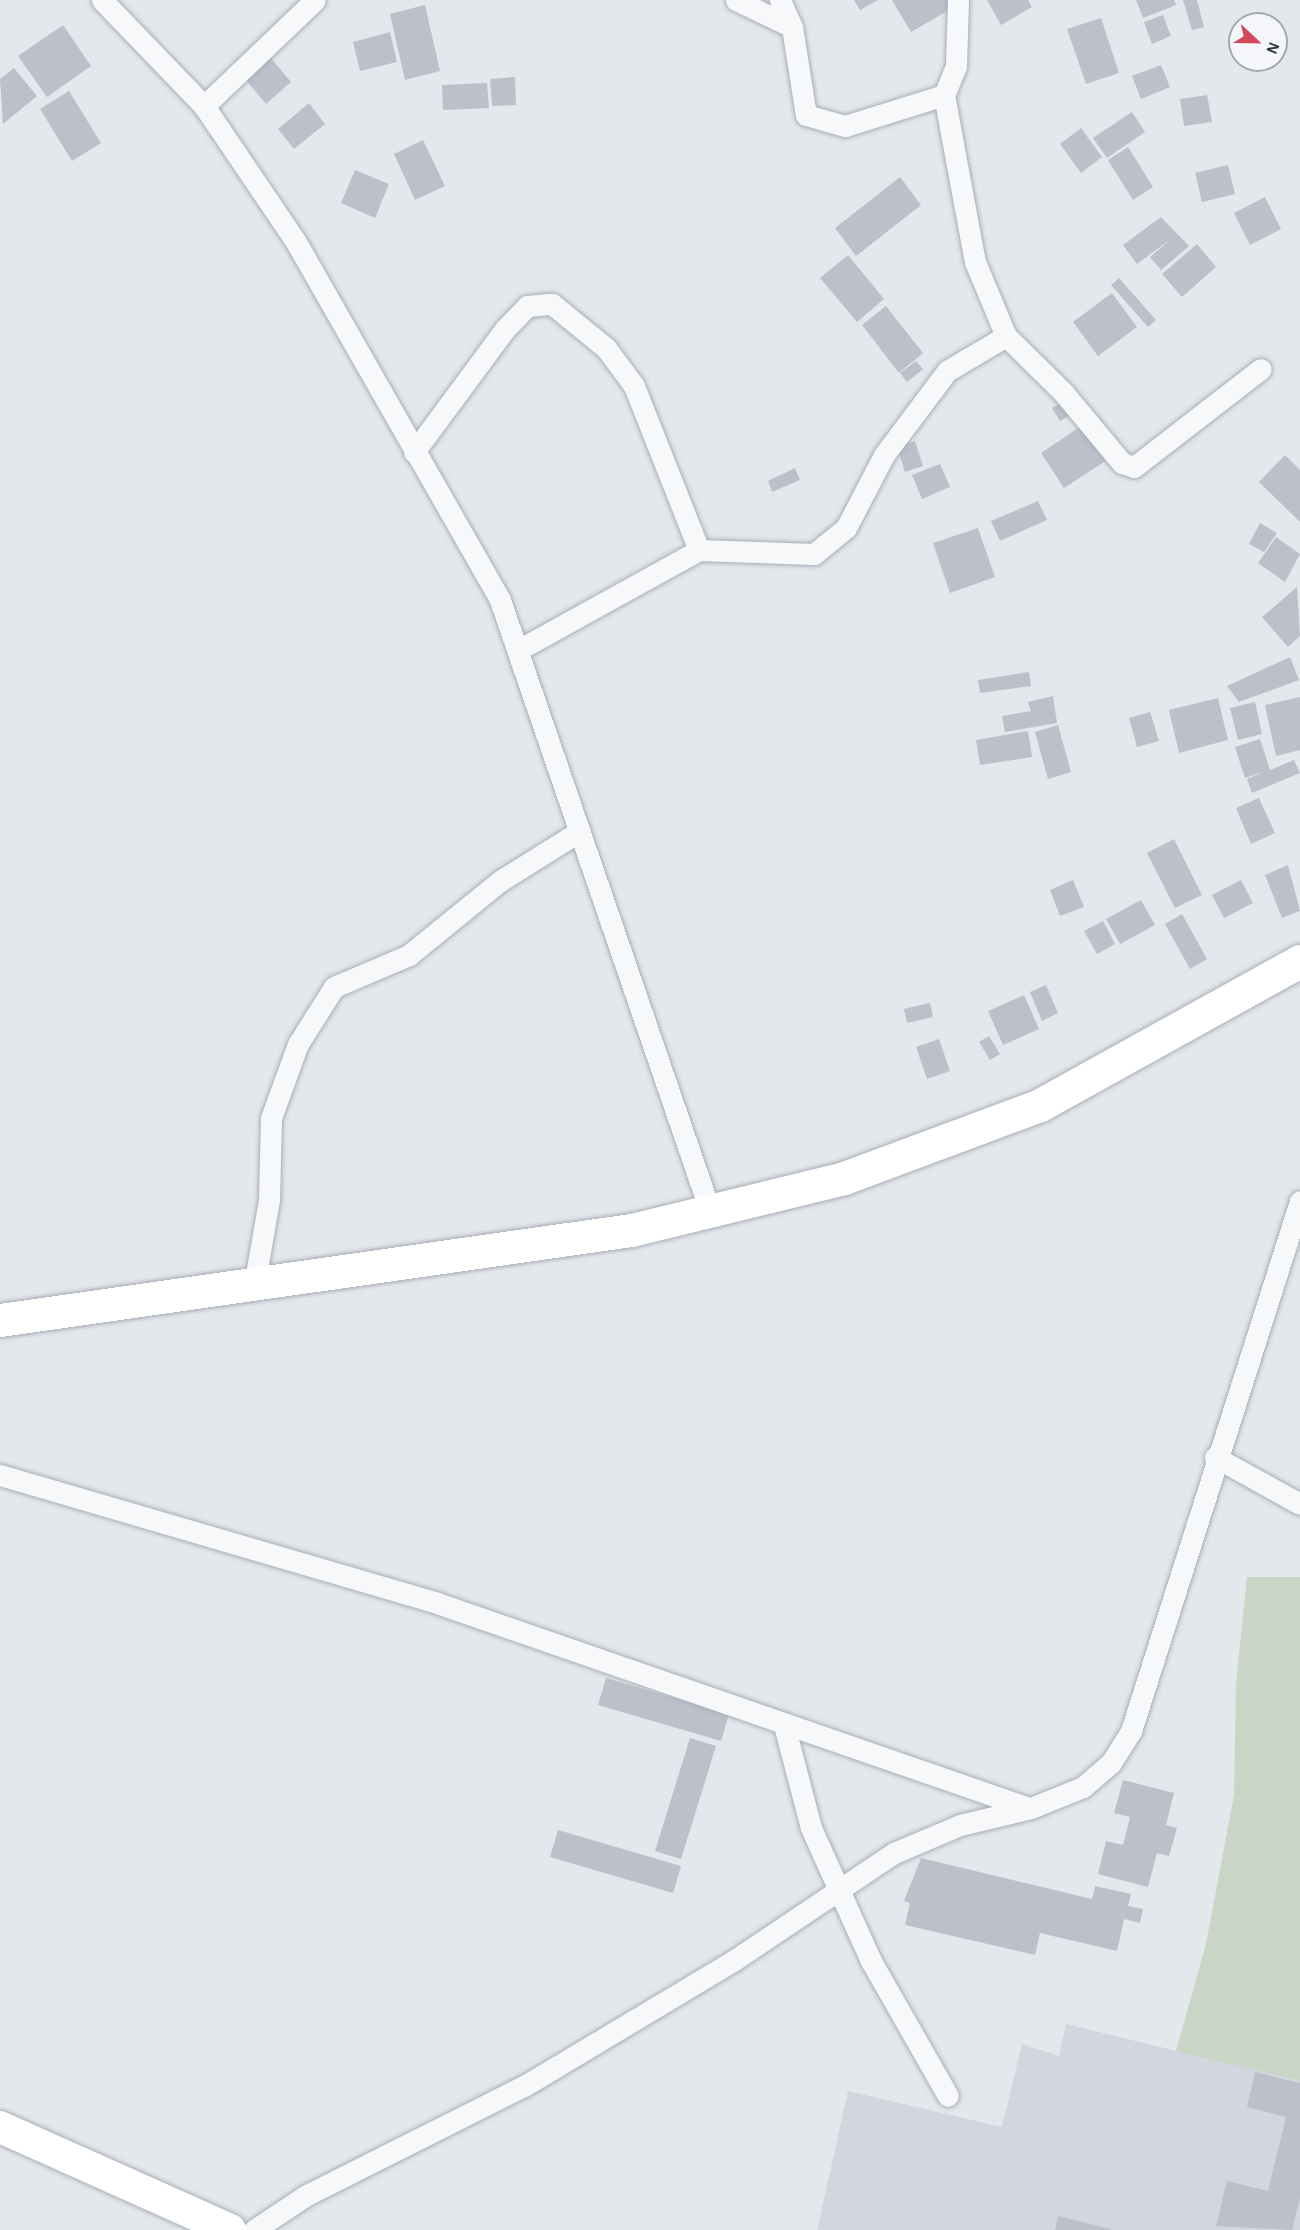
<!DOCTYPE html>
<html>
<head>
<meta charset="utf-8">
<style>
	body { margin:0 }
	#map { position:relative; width:1300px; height:2230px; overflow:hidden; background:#e4e7ec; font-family:"Alegreya Sans",sans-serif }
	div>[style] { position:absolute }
	.built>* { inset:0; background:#d2d6de }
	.green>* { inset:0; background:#c9d6c5 }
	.building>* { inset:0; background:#bbc0ca }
	.roads { filter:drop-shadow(0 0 2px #a9aeb7) drop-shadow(0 0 2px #a9aeb7) }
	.street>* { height:21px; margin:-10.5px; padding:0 10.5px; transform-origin:10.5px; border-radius:10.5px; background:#f7f8fa }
	.primary>* { height:32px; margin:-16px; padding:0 16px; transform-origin:16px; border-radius:16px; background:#fff }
	.highway>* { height:33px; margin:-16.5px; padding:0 16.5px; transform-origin:16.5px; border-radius:16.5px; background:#fff }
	span { translate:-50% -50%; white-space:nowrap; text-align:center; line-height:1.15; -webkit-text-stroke:6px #f4f6f9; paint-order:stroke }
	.north { position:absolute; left:1228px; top:12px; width:60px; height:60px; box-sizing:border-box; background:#f4f6f9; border:2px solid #a4a8b1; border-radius:50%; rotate:112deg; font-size:16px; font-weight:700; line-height:24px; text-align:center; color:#2b3445 }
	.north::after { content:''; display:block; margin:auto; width:21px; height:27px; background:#d1495b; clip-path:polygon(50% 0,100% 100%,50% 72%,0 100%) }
</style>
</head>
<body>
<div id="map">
	<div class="built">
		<div style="clip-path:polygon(1066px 2024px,1300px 2081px,1300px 2230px,817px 2230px,848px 2091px,1002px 2127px,1022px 2044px,1059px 2056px)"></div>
	</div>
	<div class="green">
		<div style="clip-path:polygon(1247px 1577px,1300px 1577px,1300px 2081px,1176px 2051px,1206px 1944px,1234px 1795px,1236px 1684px)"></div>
	</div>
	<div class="building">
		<div style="clip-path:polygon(854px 0,878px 0,860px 10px)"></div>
		<div style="clip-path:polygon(892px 0,952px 0,956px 6px,911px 32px)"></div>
		<div style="clip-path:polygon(987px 0,1028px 0,1032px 7px,1001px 25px)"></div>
		<div style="clip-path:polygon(1136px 0,1174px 0,1176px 5px,1143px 18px)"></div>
		<div style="clip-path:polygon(1183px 0,1197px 0,1204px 27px,1192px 30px)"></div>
		<div style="clip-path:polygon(425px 5px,440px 71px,405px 80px,390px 14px)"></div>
		<div style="clip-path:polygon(1163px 15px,1171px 36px,1152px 44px,1144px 22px)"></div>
		<div style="clip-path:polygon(1101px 18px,1119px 73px,1086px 84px,1067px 29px)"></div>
		<div style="clip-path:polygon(63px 25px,91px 66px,47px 97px,18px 56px)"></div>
		<div style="clip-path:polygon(390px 32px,397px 62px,360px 71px,353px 42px)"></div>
		<div style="clip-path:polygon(270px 57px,291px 82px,266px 104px,245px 79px)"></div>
		<div style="clip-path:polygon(1161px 65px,1170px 87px,1141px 99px,1132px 76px)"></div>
		<div style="clip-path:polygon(14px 68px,37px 96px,3px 124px,0 79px)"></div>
		<div style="clip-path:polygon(515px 77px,516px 105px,492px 106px,490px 79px)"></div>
		<div style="clip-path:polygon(487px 83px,489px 108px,443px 110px,442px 85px)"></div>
		<div style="clip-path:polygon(69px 91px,101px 143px,72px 161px,40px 109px)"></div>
		<div style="clip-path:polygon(1207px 95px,1212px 122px,1184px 126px,1180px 99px)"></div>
		<div style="clip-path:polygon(309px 103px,325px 124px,294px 149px,278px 129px)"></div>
		<div style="clip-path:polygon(1132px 112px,1145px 132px,1107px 158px,1093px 138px)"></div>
		<div style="clip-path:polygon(1081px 128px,1102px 157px,1081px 173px,1060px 144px)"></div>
		<div style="clip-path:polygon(423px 140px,445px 186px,415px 200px,394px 154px)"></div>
		<div style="clip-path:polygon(1128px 147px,1153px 187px,1133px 200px,1108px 160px)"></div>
		<div style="clip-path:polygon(1228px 165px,1235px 194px,1202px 202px,1195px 173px)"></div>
		<div style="clip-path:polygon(355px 170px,389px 184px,375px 218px,341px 203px)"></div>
		<div style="clip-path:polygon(900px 177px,921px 205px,856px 256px,835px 228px)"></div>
		<div style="clip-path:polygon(1265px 197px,1281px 229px,1250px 245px,1234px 213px)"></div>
		<div style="clip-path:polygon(1161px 217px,1189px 246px,1161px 270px,1150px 257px,1172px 238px,1137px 264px,1123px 245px)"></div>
		<div style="clip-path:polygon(1197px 244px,1216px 267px,1182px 297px,1162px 274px)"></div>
		<div style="clip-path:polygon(848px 255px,884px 299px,857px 322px,820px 278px)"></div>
		<div style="clip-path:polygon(1119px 278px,1156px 320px,1148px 327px,1111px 285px)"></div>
		<div style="clip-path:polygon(1112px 293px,1137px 327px,1098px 356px,1073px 322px)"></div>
		<div style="clip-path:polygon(886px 306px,923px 353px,899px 373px,862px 325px)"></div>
		<div style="clip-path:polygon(916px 361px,923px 369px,907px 382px,900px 373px)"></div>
		<div style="clip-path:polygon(1069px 398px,1076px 412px,1060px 421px,1052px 408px)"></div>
		<div style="clip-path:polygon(1084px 424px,1107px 460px,1064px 488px,1041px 453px)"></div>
		<div style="clip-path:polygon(915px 441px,923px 466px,905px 472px,897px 447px)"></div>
		<div style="clip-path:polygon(1285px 455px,1300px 470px,1300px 522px,1259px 482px)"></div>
		<div style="clip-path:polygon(940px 464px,950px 487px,922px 499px,912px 475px)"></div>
		<div style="clip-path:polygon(795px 468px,800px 480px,772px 492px,768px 481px)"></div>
		<div style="clip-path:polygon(1038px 501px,1047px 520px,1000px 541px,991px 521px)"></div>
		<div style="clip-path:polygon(1260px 523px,1277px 533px,1264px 552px,1249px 544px)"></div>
		<div style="clip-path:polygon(978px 528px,995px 577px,950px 593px,933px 543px)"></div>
		<div style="clip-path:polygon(1276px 537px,1300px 554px,1285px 582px,1258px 563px)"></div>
		<div style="clip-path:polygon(1297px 587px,1300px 636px,1288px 647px,1262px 617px)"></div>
		<div style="clip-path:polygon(1290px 657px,1299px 680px,1239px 702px,1227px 686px)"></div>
		<div style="clip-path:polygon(1029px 672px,1031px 686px,980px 693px,978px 680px)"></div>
		<div style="clip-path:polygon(1053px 696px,1057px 723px,1005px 732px,1002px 716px,1031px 711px,1028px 702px)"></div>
		<div style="clip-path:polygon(1300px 697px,1300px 750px,1276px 756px,1265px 705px)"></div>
		<div style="clip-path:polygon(1218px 698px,1228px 740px,1179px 753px,1169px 710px)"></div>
		<div style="clip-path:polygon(1255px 702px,1262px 734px,1238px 740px,1230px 708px)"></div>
		<div style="clip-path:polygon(1150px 712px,1159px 741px,1137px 747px,1129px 718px)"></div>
		<div style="clip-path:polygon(1058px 725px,1071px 772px,1048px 779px,1035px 732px)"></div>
		<div style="clip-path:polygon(1028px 731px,1032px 757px,980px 765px,976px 740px)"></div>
		<div style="clip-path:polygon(1260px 739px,1270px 770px,1294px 760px,1300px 773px,1252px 793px,1247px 779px,1265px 771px,1245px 778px,1235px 747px)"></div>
		<div style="clip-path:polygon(1259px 798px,1275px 833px,1251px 844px,1236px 808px)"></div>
		<div style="clip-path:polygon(1174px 839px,1202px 895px,1175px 908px,1147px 853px)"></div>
		<div style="clip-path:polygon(1288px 865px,1300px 911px,1282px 918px,1265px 875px)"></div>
		<div style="clip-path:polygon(1073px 880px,1084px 907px,1060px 916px,1050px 890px)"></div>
		<div style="clip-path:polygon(1241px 880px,1253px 903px,1224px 918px,1212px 895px)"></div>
		<div style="clip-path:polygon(1141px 900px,1155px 925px,1120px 944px,1106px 919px)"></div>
		<div style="clip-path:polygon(1182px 914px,1207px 959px,1190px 969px,1165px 924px)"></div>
		<div style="clip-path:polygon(1103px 921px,1115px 944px,1097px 954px,1084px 931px)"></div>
		<div style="clip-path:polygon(1046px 985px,1058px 1013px,1042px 1021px,1030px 992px)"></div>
		<div style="clip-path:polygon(1024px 995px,1039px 1029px,1003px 1045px,988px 1011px)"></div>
		<div style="clip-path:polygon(930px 1003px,933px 1017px,907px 1023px,904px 1009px)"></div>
		<div style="clip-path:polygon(989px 1036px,1000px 1054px,990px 1060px,979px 1042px)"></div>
		<div style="clip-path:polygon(939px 1039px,950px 1071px,927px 1079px,916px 1047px)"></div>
		<div style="clip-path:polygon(606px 1678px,729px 1714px,721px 1741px,598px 1705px)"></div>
		<div style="clip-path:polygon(690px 1738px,716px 1746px,681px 1859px,655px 1851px)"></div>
		<div style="clip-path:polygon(1123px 1780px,1174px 1793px,1166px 1825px,1177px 1828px,1169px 1856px,1157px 1853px,1148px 1887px,1098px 1874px,1106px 1841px,1123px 1845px,1130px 1817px,1114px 1813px)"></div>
		<div style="clip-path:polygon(558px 1830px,681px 1866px,673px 1893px,550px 1857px)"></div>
		<div style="clip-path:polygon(921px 1858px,1092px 1899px,1095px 1886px,1131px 1894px,1128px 1906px,1143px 1909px,1140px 1923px,1124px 1919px,1117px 1951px,1040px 1933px,1035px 1955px,905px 1925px,910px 1903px,904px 1901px)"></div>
		<div style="clip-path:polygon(1255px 2072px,1300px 2083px,1300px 2198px,1292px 2230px,1216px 2226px,1227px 2181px,1268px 2191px,1286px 2117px,1247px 2107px)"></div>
		<div style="clip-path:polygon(1058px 2216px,1110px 2229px,1110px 2230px,1055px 2230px)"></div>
	</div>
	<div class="roads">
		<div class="street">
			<div style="left:102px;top:0;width:147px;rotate:46.1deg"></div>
			<div style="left:204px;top:106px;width:164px;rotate:55.9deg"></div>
			<div style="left:296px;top:242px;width:412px;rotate:60.3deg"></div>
			<div style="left:500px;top:600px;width:646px;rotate:71.03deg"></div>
			<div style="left:736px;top:0;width:62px;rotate:25.7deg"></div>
			<div style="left:780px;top:0;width:30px;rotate:66deg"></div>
			<div style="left:792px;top:27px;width:89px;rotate:81deg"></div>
			<div style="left:806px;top:115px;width:41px;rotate:15.8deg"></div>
			<div style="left:845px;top:126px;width:104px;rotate:-17.4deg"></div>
			<div style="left:958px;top:0;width:66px;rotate:91.7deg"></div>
			<div style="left:956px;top:66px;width:31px;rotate:112deg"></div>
			<div style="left:944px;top:95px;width:170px;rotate:79.5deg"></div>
			<div style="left:975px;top:262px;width:80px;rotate:67.3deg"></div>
			<div style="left:1006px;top:336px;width:78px;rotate:44.5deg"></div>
			<div style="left:1062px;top:391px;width:94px;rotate:50.2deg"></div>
			<div style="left:1122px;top:463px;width:13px;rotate:18deg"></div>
			<div style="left:1134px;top:467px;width:160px;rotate:-37.7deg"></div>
			<div style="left:204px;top:106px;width:153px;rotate:-43.7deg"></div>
			<div style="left:414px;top:452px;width:153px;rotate:-53.5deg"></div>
			<div style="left:505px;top:329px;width:32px;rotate:-46deg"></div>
			<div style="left:527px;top:306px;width:25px;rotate:-5deg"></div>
			<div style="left:552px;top:304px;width:70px;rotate:39.2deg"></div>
			<div style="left:606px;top:348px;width:47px;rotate:53.6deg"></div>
			<div style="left:634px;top:386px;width:176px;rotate:68.4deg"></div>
			<div style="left:518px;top:650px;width:207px;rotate:-28.9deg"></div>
			<div style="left:699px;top:550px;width:115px;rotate:2deg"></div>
			<div style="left:814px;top:554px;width:41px;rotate:-39.1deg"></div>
			<div style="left:846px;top:528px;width:82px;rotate:-62.5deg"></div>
			<div style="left:884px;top:455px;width:105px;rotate:-53.1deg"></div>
			<div style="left:947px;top:371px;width:69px;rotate:-30.7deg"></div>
			<div style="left:254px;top:1286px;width:87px;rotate:-80.1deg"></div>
			<div style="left:269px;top:1200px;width:82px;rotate:-88.6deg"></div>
			<div style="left:271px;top:1118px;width:79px;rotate:-70deg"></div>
			<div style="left:298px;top:1044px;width:67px;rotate:-57.7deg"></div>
			<div style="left:334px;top:987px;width:82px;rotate:-23.1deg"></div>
			<div style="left:409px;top:955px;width:117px;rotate:-39.1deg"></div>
			<div style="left:500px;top:881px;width:94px;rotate:-32deg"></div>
			<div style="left:1215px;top:1457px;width:97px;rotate:28.9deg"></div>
			<div style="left:0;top:1475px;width:455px;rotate:16.3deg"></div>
			<div style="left:437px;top:1603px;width:626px;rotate:19.1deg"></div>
			<div style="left:784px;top:1725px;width:106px;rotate:75.3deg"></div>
			<div style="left:811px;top:1828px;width:146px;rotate:65.7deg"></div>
			<div style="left:871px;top:1961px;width:155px;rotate:60.3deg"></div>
			<div style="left:254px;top:2230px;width:61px;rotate:-33.7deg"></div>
			<div style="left:305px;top:2196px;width:245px;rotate:-26.7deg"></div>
			<div style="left:524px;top:2086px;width:244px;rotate:-30.9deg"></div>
			<div style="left:733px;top:1961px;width:194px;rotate:-33.9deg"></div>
			<div style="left:894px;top:1853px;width:72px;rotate:-23deg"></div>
			<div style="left:960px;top:1825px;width:73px;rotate:-13.5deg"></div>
			<div style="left:1031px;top:1808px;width:56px;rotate:-22deg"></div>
			<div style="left:1083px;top:1787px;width:37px;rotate:-41deg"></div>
			<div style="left:1111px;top:1763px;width:38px;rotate:-58deg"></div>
			<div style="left:1131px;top:1731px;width:556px;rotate:-72.31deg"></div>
		</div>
		<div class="primary">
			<div style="left:0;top:2127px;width:252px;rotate:24.1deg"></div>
		</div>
		<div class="highway">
			<div style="left:0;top:1320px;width:637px;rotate:-8.12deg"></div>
			<div style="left:631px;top:1230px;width:219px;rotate:-13.7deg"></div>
			<div style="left:844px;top:1178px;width:209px;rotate:-20.4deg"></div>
			<div style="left:1040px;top:1105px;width:297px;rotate:-29deg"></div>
		</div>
	</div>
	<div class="north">N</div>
</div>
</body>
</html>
